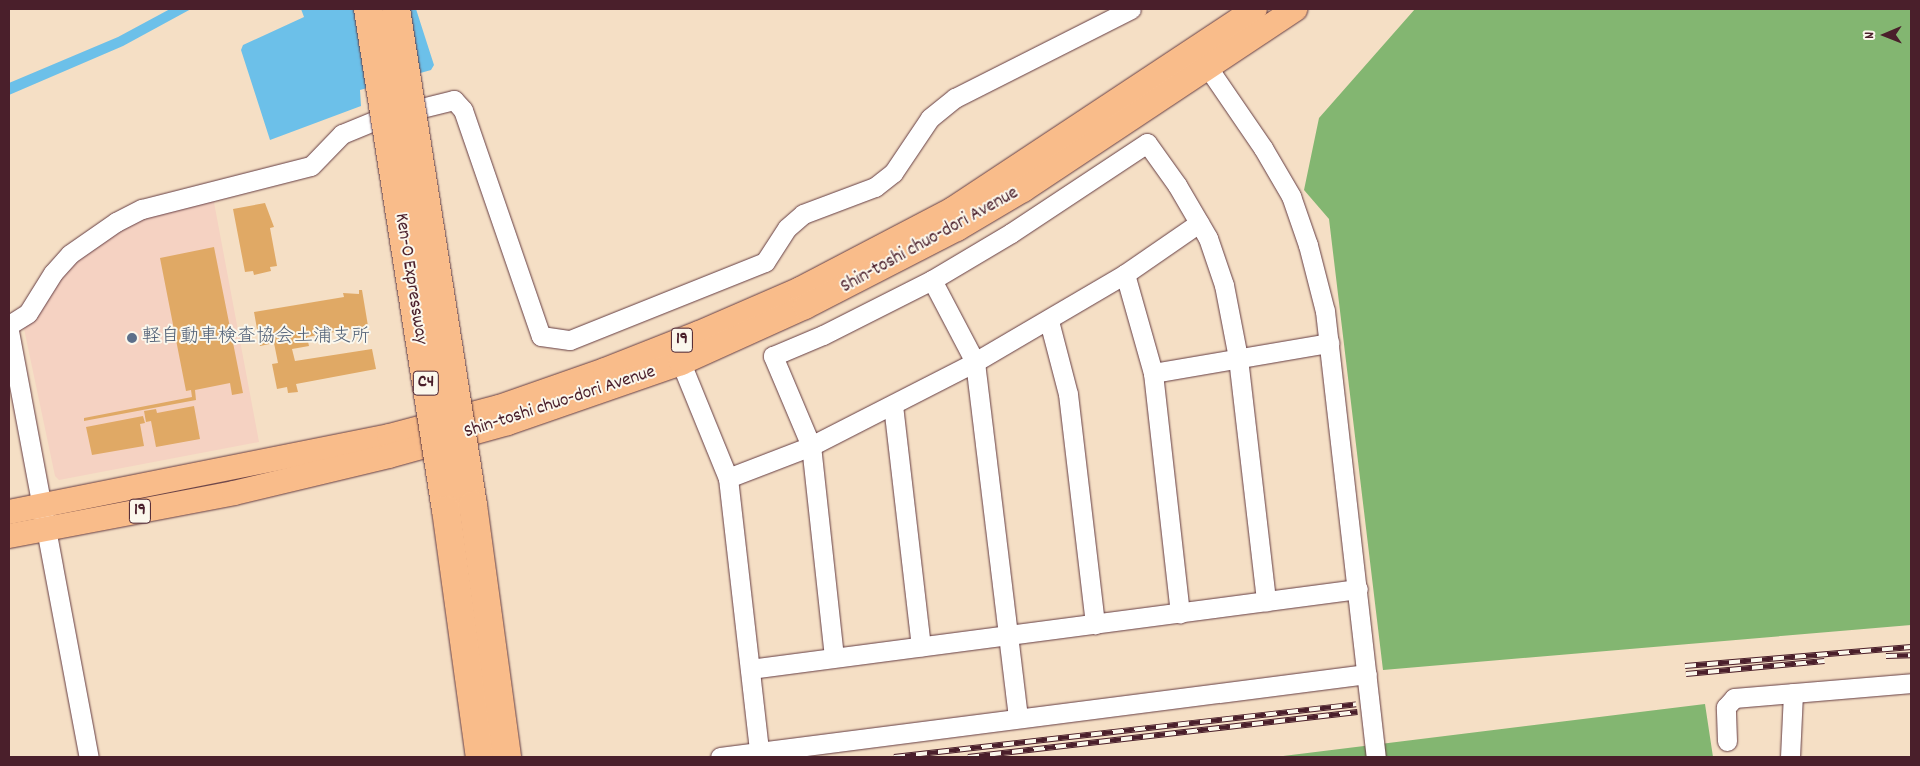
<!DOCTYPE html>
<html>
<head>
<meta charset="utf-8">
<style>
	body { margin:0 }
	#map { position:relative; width:1920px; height:766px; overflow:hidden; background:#f5dfc5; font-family:Dekko,"Klee One",sans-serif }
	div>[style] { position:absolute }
	.built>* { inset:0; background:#f5d2c2 }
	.forest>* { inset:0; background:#83b671 }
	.water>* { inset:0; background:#6cc0e9 }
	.building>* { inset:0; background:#e0a965 }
	.roads { filter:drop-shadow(0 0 1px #643c42) drop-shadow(0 0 1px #643c42) }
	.minor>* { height:19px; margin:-9.5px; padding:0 9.5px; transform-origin:9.5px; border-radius:9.5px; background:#fff }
	.major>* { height:24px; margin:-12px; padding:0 12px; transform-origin:12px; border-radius:12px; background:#f9bc8a }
	.rail>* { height:5.5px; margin-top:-2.75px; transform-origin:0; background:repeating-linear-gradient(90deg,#fbf7ec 0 11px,#4a1f2b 0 22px); box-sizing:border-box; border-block:1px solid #4a1f2b }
	.bridges { filter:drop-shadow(0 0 1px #643c42) drop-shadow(0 0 1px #643c42) }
	.highway-bridge>* { height:28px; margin:-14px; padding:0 14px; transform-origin:14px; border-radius:14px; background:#f9bc8a }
	.dots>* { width:14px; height:14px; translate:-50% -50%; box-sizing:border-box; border:2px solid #fbf7ec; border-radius:50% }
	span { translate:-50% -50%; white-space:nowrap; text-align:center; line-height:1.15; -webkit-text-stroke:4px #fbf7ec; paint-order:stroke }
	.shield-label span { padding:1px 4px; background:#fbf7ec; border:1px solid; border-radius:4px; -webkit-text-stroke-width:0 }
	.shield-label { font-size:18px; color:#4a1f2b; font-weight:700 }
	.street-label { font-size:19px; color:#4a1f2b }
	.service-label { font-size:19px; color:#4e5e75 }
	.left { translate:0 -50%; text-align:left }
	.frame { position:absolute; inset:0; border:10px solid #4a1f2b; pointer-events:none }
	.north { position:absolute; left:1860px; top:10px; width:50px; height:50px; -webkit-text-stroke:4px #fbf7ec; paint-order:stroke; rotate:269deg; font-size:14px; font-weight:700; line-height:20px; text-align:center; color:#4a1f2b }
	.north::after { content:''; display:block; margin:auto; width:18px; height:22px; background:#4a1f2b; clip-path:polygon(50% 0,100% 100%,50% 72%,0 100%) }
</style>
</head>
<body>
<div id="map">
	<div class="built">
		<div style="clip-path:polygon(213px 197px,259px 442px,59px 480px,55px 476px,23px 324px,75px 257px,142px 215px)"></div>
	</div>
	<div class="forest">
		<div style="clip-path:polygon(1415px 9px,1911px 9px,1911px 625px,1383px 670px,1329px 219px,1304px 190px,1319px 118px)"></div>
		<div style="clip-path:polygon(1705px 704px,1713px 757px,1256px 757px,1275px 757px)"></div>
	</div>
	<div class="water">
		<div style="clip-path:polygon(170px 9px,191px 9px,123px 46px,9px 95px,9px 83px,118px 37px)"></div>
		<div style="clip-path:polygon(301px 9px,416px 9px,434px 65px,431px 70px,360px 90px,361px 106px,270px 140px,241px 50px,243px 45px,304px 17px)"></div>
	</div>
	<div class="building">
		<div style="clip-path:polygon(265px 203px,274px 227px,270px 228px,277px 266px,270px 267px,271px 271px,254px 275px,253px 271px,245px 272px,233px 209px)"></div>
		<div style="clip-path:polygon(214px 247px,243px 393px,232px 395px,230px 383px,195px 390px,196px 400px,84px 421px,84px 418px,192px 397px,191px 390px,186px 391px,160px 258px)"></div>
		<div style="clip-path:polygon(359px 290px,362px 290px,368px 326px,307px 337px,309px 346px,292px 349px,295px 361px,372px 349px,376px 369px,296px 384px,298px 392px,288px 393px,287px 387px,277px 389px,272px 364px,278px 363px,274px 343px,260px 346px,254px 312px,344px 297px,343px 293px,359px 294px)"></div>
		<div style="clip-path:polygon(194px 406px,200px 439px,156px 447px,151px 421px,146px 422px,144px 411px,156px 409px,157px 413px)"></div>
		<div style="clip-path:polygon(143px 416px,145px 423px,140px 424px,144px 446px,92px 455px,86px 427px)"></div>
	</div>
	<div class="roads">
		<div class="minor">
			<div style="left:1200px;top:56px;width:112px;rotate:55.6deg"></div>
			<div style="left:1263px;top:148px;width:56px;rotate:59.7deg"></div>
			<div style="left:1291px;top:196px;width:52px;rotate:70.9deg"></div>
			<div style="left:1308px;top:245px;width:68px;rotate:75.6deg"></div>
			<div style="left:1325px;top:311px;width:449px;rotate:83.5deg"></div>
			<div style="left:1125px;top:274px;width:103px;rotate:74.2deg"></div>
			<div style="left:1153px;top:373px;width:242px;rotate:83.6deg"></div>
			<div style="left:932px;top:280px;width:93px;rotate:62.3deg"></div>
			<div style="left:975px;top:362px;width:358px;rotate:83.1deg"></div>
			<div style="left:1049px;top:321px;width:75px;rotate:75.4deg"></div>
			<div style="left:1068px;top:394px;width:232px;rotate:83.3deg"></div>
			<div style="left:9px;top:325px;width:22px;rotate:-32deg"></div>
			<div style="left:28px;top:313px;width:47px;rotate:-58deg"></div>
			<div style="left:53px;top:273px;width:25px;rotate:-48deg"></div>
			<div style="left:70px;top:254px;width:56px;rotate:-34.8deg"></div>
			<div style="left:116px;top:222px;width:29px;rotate:-27deg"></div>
			<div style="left:142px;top:209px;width:174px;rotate:-14.3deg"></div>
			<div style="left:311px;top:166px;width:45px;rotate:-45.9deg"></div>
			<div style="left:342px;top:134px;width:42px;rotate:-22.3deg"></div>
			<div style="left:381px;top:118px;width:75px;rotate:-13.9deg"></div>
			<div style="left:454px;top:100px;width:13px;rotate:48deg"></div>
			<div style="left:463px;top:110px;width:239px;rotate:71deg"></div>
			<div style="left:541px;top:336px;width:29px;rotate:8deg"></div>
			<div style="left:570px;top:340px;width:210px;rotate:-21.8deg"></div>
			<div style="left:765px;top:262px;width:40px;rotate:-57.1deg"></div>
			<div style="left:787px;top:228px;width:21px;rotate:-41deg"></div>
			<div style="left:803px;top:214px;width:77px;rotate:-20.6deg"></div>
			<div style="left:875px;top:187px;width:23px;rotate:-38deg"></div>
			<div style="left:893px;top:173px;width:66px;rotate:-56.1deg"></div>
			<div style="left:930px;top:118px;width:32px;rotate:-39deg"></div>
			<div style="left:955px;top:98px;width:197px;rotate:-26.8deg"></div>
			<div style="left:9px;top:331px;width:433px;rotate:79.4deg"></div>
			<div style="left:681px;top:363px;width:124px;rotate:67.8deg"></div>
			<div style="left:728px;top:478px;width:276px;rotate:83.5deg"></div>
			<div style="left:1153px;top:373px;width:179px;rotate:-9.7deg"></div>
			<div style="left:893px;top:405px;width:243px;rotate:83.4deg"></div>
			<div style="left:728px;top:478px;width:89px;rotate:-21.1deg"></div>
			<div style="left:811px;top:446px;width:184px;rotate:-27.1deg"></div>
			<div style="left:975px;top:362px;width:174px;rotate:-30.4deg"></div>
			<div style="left:1125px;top:274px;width:90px;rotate:-34.6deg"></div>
			<div style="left:834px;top:657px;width:212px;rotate:-96.2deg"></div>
			<div style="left:811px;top:446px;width:98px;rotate:-112.9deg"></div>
			<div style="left:773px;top:356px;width:54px;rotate:-22.8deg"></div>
			<div style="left:823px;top:335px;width:122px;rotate:-26.8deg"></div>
			<div style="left:932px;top:280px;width:92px;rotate:-30.7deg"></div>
			<div style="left:1011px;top:233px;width:163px;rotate:-33.5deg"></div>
			<div style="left:1147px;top:143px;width:52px;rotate:54.5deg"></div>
			<div style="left:1177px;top:185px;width:61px;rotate:59.7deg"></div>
			<div style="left:1208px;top:238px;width:50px;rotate:71.2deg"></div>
			<div style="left:1224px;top:285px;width:74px;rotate:79.1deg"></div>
			<div style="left:1238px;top:358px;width:245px;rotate:83.4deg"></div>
			<div style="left:750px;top:669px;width:613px;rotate:-7.5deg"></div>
			<div style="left:1727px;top:741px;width:34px;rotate:-92deg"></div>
			<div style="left:1726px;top:707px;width:12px;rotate:-48deg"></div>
			<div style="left:1734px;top:698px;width:178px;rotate:-4.8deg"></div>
			<div style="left:720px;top:757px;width:652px;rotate:-7.31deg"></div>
			<div style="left:1790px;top:757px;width:64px;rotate:-87.3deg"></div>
		</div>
		<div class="major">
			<div style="left:9px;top:512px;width:388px;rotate:-11.3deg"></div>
			<div style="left:389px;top:436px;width:114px;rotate:-14.8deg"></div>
			<div style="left:499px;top:407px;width:112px;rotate:-19.2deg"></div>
			<div style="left:605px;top:370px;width:101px;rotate:-21.5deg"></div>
			<div style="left:699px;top:333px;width:110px;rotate:-23.5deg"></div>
			<div style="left:800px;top:289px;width:173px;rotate:-27.6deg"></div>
			<div style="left:953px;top:209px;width:362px;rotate:-33.5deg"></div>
			<div style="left:9px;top:536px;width:229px;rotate:-10.8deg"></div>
			<div style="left:234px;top:493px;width:159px;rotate:-13.4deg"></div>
			<div style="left:389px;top:456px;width:123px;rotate:-15.5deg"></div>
			<div style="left:508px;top:423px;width:183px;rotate:-19.1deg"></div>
			<div style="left:681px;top:363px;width:136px;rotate:-24.3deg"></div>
			<div style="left:805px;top:307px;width:171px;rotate:-27.2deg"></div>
			<div style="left:957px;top:229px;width:77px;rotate:-30.6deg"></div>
			<div style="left:1023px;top:190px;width:327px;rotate:-33.6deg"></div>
		</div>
	</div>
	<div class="rail">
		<div style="left:1886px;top:656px;width:25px;rotate:-2deg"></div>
		<div style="left:1685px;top:666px;width:227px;rotate:-4.8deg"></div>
		<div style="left:1686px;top:674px;width:139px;rotate:-5.4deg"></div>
		<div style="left:894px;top:757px;width:465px;rotate:-6.5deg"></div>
		<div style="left:968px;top:757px;width:392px;rotate:-6.6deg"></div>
	</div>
	<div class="bridges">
		<div class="highway-bridge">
			<div style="left:368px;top:9px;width:507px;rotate:81.15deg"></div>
			<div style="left:446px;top:510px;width:249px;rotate:82.2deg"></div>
			<div style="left:396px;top:9px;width:502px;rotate:81.18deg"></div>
			<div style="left:473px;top:505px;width:254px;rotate:82.3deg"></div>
		</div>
	</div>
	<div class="dots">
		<div style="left:132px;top:338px;background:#5c6f8a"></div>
	</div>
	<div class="shield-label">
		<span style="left:682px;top:340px">19</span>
		<span style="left:426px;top:383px">C4</span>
		<span style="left:140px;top:511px">19</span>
	</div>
	<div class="street-label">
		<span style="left:930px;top:241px;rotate:-29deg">Shin-toshi chuo-dori Avenue</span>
		<span style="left:410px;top:279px;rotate:81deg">Ken-O Expressway</span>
		<span style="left:560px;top:403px;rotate:-18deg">Shin-toshi chuo-dori Avenue</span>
	</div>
	<div class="service-label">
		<span class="left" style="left:142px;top:338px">軽自動車検査協会土浦支所</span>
	</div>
	<div class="frame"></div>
	<div class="north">N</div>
</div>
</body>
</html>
